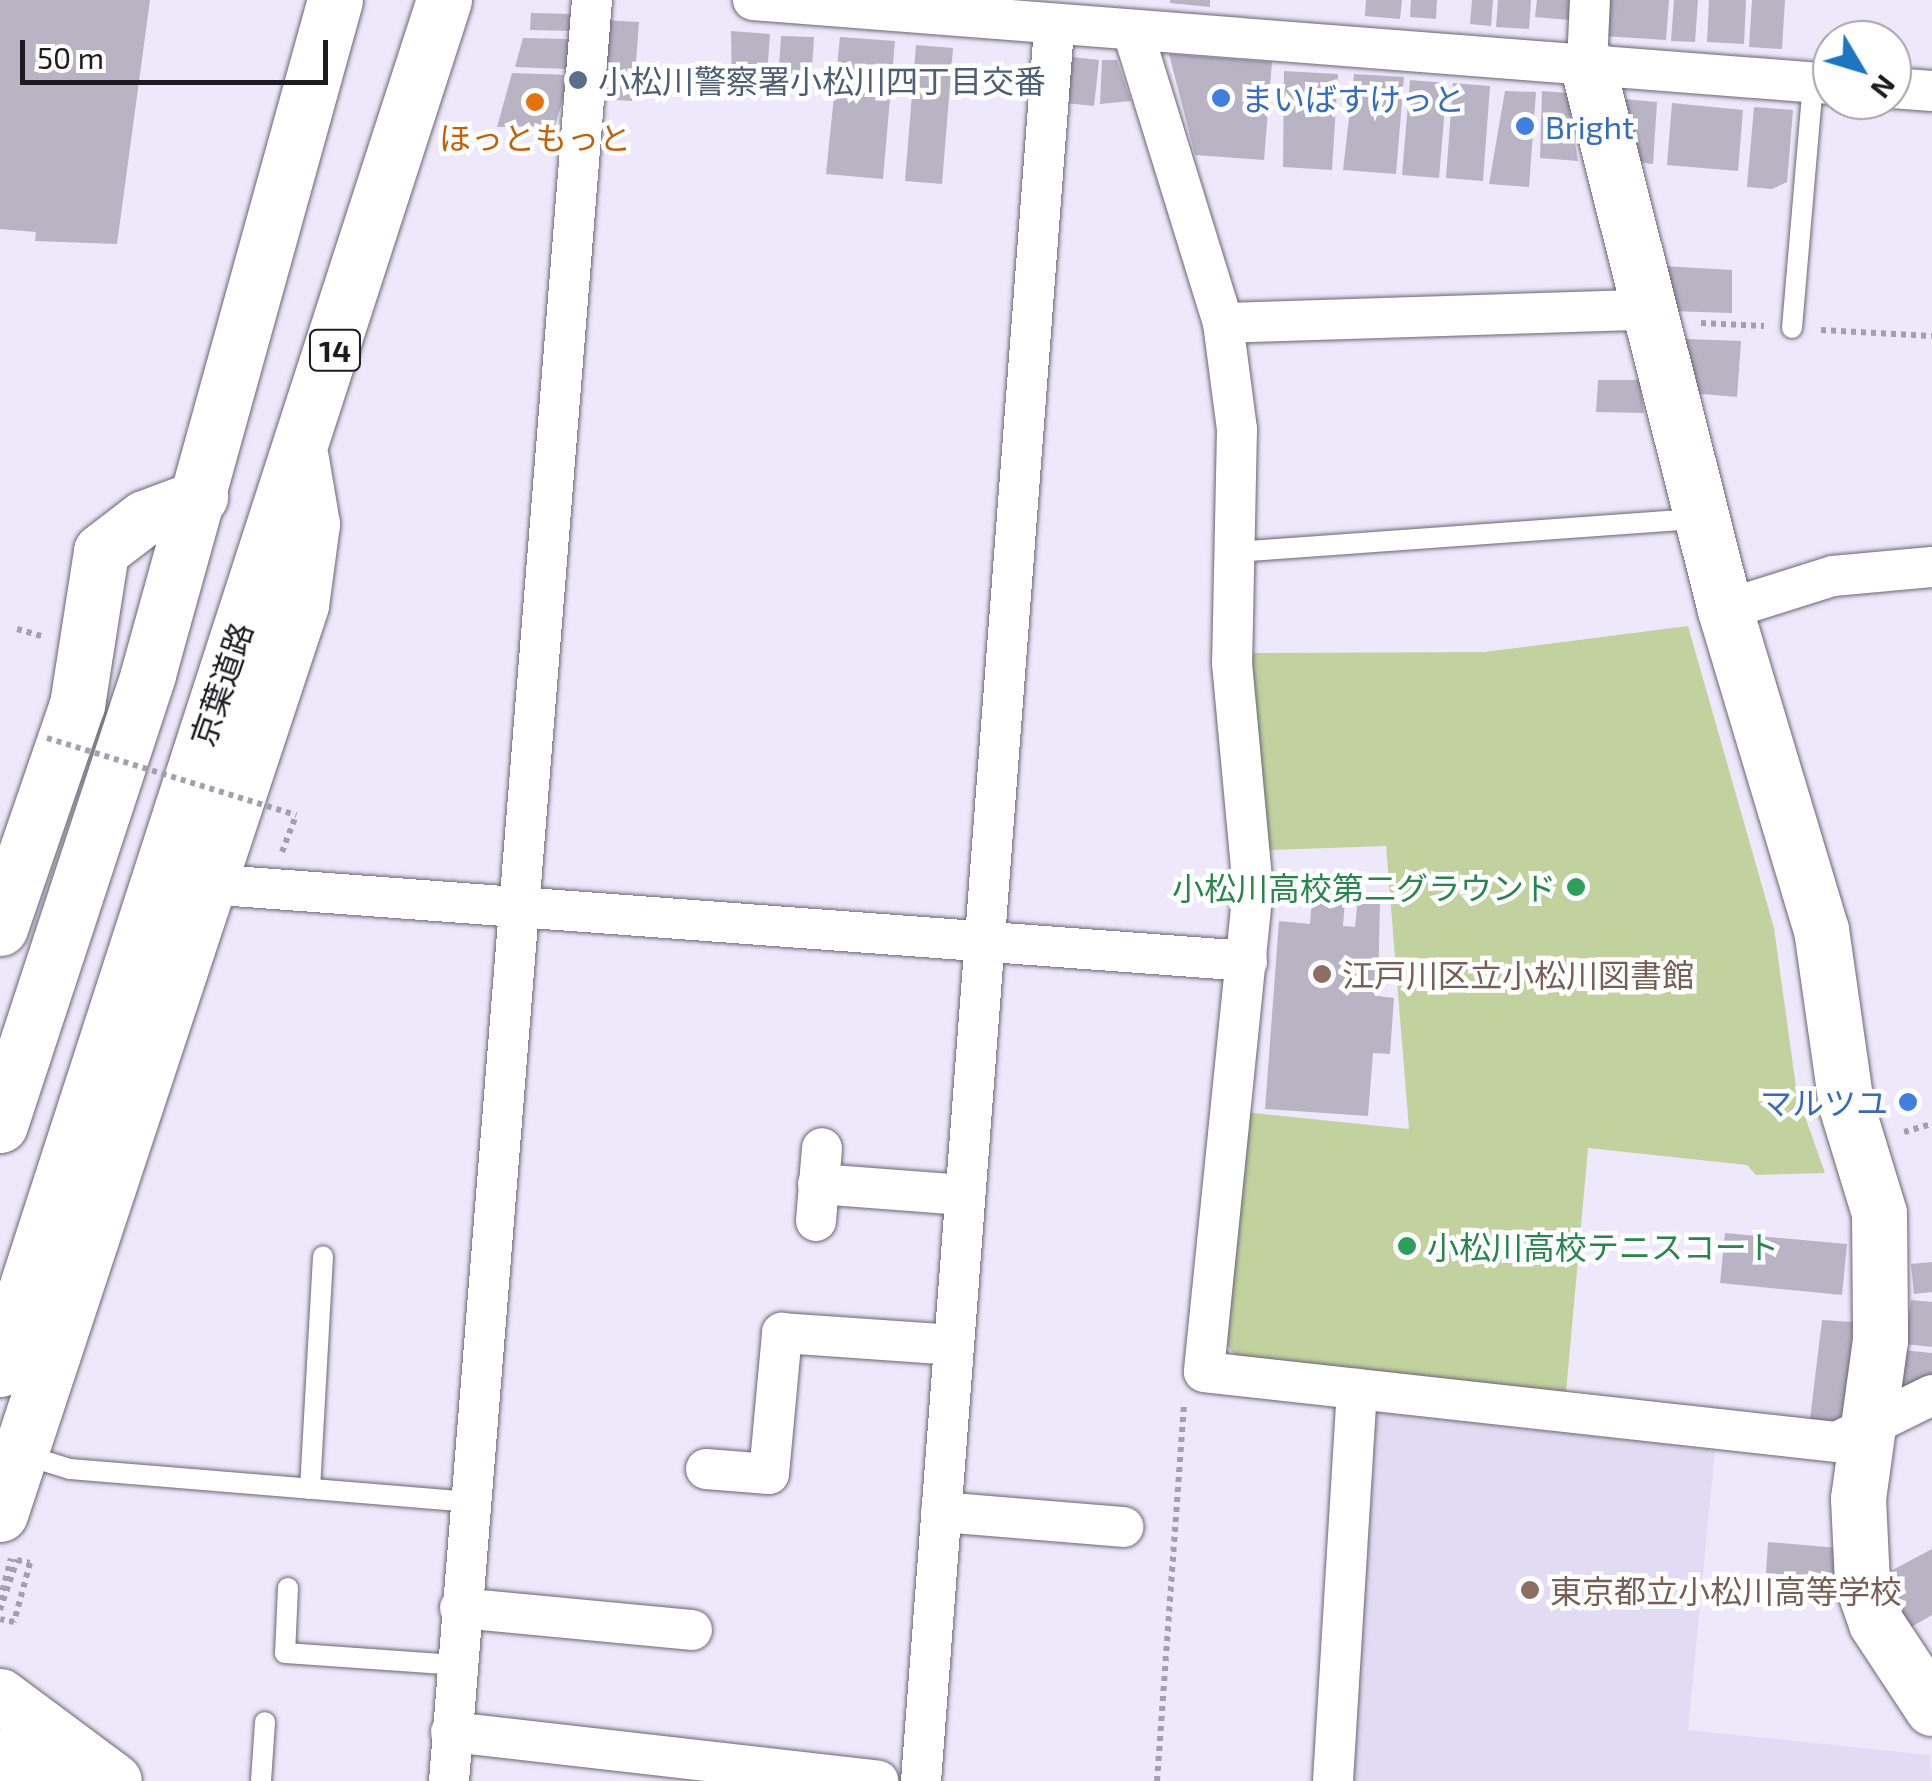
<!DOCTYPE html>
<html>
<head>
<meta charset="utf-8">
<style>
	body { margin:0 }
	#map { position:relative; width:1932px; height:1781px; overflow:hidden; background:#ede9fa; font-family:"Exo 2","Noto Sans JP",sans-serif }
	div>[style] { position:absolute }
	.built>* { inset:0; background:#e1dcf3 }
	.green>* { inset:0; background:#c1d29f }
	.building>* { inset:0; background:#b8b4c4 }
	.path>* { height:6px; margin-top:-3px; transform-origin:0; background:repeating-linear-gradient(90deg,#a3a0ad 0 5px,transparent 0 10px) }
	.roads { filter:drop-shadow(0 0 2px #696674) drop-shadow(0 0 2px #696674) }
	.lane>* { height:20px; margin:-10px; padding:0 10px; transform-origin:10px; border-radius:10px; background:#fff }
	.street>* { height:40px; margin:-20px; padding:0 20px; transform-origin:20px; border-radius:20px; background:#fff }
	.secondary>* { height:55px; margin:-27.5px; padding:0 27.5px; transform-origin:27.5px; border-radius:27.5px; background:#fff }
	.highway>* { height:55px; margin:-27.5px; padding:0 27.5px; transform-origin:27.5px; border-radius:27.5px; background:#fff }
	.path-bridge>* { height:6px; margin-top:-3px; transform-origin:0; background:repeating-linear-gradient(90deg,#a3a0ad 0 5px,transparent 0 10px) }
	.dots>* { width:28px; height:28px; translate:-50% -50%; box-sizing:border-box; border:5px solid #fff; border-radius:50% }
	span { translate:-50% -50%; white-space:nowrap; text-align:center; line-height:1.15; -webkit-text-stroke:9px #fff; paint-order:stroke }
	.shield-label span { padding:2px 8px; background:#fff; border:2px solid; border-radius:8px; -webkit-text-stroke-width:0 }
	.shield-label { font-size:30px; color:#1c1b20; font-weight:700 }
	.service-label { font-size:32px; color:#4e5e75 }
	.left { translate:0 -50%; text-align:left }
	.shop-label { font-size:32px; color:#366cbe }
	.right { translate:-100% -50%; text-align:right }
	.food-label { font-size:32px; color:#c56008 }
	.street-label { font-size:32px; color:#1c1b20 }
	.leisure-label { font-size:32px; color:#27864d }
	.education-label { font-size:32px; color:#785e54 }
	.north { position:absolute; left:1812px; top:20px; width:100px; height:100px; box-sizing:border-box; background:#fff; border:2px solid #a4a4a6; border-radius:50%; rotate:128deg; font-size:28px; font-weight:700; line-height:40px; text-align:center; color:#1c1b20 }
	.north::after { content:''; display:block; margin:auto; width:35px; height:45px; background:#1b77c4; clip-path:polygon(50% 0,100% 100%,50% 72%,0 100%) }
	.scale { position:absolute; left:20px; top:40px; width:308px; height:45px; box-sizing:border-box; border:5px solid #1c1b20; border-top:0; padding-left:12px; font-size:30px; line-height:35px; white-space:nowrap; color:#1c1b20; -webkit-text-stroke:8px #fff; paint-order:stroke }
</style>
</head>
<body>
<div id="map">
	<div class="built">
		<div style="clip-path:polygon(1373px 1412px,1715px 1450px,1688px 1730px,1930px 1755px,1932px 1781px,1344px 1781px)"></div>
	</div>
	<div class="green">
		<div style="clip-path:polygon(1688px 626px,1774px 928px,1797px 1094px,1825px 1173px,1756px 1175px,1747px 1165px,1588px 1148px,1566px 1393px,1237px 1358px,1227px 1345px,1243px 1112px,1409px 1129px,1386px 846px,1267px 850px,1250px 653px,1484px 652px)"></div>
	</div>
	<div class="building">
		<div style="clip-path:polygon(0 0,150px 0,117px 244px,35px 241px,36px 232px,0 229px)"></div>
		<div style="clip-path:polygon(1170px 0,1210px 0,1210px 7px,1170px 3px)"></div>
		<div style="clip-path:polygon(1366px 0,1402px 0,1400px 19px,1365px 16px)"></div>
		<div style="clip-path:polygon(1411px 0,1437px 0,1436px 19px,1410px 17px)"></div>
		<div style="clip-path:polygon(1472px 0,1493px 0,1491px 26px,1470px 24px)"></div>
		<div style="clip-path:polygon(1498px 0,1531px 0,1529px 29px,1496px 27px)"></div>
		<div style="clip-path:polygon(1537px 0,1571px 0,1569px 20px,1535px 17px)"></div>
		<div style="clip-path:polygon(1606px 0,1669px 0,1666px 40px,1603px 36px)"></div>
		<div style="clip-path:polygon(1674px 0,1698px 0,1695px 42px,1671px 41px)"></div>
		<div style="clip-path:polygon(1709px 0,1746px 0,1744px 44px,1707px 42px)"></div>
		<div style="clip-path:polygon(1752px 0,1785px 0,1782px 49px,1749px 47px)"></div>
		<div style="clip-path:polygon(531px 13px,572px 14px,572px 31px,530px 30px)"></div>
		<div style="clip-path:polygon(603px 20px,639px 22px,633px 101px,597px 99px)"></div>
		<div style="clip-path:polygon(731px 31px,770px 34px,766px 90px,732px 88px)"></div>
		<div style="clip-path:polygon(781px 36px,814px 37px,811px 84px,778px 82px)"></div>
		<div style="clip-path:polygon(840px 37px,895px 41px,883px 179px,826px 174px)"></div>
		<div style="clip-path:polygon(523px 38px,569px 39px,569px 69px,515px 67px)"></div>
		<div style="clip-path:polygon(916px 45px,953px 48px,942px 184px,905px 181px)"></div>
		<div style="clip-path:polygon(1169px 54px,1272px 62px,1264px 160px,1195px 155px)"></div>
		<div style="clip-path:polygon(1072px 57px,1099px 60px,1094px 106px,1066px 103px)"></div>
		<div style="clip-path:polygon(1102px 60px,1117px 60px,1131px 101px,1100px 104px)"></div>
		<div style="clip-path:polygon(1284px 71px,1338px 74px,1332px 170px,1283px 167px)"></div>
		<div style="clip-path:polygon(512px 73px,570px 75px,555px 126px,497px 127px)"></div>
		<div style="clip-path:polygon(1354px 74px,1404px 77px,1396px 174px,1343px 170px)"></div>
		<div style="clip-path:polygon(1410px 80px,1447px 83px,1439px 178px,1402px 175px)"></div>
		<div style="clip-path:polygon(1453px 83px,1490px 86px,1483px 181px,1446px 178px)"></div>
		<div style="clip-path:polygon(1505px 91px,1536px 92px,1529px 187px,1489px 184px)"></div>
		<div style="clip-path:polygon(1542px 91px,1567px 93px,1578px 161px,1540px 158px)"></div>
		<div style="clip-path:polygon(1623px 99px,1657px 102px,1653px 164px,1633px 162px)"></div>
		<div style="clip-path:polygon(1672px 103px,1743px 110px,1738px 171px,1667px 165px)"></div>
		<div style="clip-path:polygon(1754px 107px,1793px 110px,1787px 182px,1772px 189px,1747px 187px)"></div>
		<div style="clip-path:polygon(1663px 266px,1732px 270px,1732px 313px,1668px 311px)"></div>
		<div style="clip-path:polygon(1685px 339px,1741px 341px,1737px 397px,1691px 393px)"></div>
		<div style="clip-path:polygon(1598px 380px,1639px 380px,1644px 413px,1596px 412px)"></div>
		<div style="clip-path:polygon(1358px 897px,1380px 899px,1378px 996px,1394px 998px,1390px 1054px,1373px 1053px,1368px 1116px,1265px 1109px,1279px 921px,1310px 924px,1312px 898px,1345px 900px,1343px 926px,1355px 927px)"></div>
		<div style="clip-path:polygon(1725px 1233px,1847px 1244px,1842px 1295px,1720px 1283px)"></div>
		<div style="clip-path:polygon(1932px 1262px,1932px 1292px,1914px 1294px,1911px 1264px)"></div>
		<div style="clip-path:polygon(1911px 1300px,1932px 1302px,1932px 1347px,1905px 1344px)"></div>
		<div style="clip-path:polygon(1822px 1320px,1853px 1322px,1845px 1422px,1810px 1419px)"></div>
		<div style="clip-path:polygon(1902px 1350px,1932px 1353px,1932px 1382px,1897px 1392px)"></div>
		<div style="clip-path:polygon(1768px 1542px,1838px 1548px,1836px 1579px,1766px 1573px)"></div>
		<div style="clip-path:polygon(1932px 1549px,1932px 1615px,1906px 1630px,1885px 1574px)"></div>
	</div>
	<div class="path">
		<div style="left:1701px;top:323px;width:63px;rotate:2.7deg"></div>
		<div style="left:1821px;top:330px;width:111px;rotate:3.1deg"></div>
		<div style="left:17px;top:629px;width:26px;rotate:16deg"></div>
		<div style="left:282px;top:852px;width:40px;rotate:-69deg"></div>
		<div style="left:1904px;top:1132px;width:29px;rotate:-16deg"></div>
		<div style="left:0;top:1600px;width:43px;rotate:-75.3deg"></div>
		<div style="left:0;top:1610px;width:53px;rotate:-71.2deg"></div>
		<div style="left:17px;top:1560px;width:13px;rotate:13deg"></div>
		<div style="left:30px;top:1563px;width:61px;rotate:105.2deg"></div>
		<div style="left:14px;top:1622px;width:14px;rotate:-168deg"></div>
		<div style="left:1157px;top:1781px;width:377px;rotate:-85.9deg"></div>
	</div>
	<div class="roads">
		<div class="lane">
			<div style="left:1792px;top:328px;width:247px;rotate:-85.1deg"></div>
			<div style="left:1235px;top:552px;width:465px;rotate:-4.1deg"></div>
			<div style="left:22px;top:1454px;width:50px;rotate:17.4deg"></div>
			<div style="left:70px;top:1469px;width:399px;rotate:4.7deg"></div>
			<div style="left:310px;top:1489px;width:233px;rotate:-86.8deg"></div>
			<div style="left:288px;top:1588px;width:65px;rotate:92.6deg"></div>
			<div style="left:285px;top:1653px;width:171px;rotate:4deg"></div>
			<div style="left:261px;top:1781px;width:59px;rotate:-86.1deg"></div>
		</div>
		<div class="street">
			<div style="left:753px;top:0;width:1082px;rotate:4.45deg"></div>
			<div style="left:1133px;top:32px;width:305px;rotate:72.8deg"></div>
			<div style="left:1223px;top:323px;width:107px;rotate:82.5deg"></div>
			<div style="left:1237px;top:429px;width:234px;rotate:91.2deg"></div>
			<div style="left:1232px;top:663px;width:226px;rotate:84.7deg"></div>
			<div style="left:1253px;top:888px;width:486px;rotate:95.8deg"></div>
			<div style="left:1204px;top:1372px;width:637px;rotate:6.31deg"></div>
			<div style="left:1837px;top:1442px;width:106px;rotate:-26.3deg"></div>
			<div style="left:1587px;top:63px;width:63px;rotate:-87.3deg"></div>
			<div style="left:1892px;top:88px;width:40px;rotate:4.3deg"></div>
			<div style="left:1223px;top:323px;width:424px;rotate:-1.8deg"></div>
			<div style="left:1725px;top:610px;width:113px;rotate:-17.5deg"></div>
			<div style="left:1833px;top:576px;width:99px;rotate:-5.2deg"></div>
			<div style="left:206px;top:884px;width:1044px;rotate:4.23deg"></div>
			<div style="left:818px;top:1184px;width:146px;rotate:4.3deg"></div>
			<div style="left:816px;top:1221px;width:73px;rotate:-85.3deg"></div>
			<div style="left:706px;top:1469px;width:63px;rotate:4.5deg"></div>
			<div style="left:769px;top:1474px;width:142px;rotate:-84.7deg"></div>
			<div style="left:782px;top:1333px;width:171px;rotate:4deg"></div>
			<div style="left:941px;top:1512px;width:183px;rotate:4.7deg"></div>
			<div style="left:460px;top:1608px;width:233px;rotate:5.4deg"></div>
			<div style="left:451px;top:1732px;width:430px;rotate:6.5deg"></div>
			<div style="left:449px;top:1781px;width:1787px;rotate:-85.41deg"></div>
			<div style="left:921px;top:1781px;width:1759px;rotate:-85.66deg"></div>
			<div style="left:1333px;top:1781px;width:393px;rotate:-86.5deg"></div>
		</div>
		<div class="secondary">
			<div style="left:1587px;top:63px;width:564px;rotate:75.84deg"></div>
			<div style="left:1725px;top:610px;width:333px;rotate:73.3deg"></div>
			<div style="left:1821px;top:929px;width:178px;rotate:81.9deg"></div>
			<div style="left:1846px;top:1105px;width:113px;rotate:73deg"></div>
			<div style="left:1879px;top:1213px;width:127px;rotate:89.5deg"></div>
			<div style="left:1880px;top:1340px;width:160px;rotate:97.9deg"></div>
			<div style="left:1858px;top:1498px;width:85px;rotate:87.3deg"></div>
			<div style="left:1862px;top:1583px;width:42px;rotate:70.7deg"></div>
			<div style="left:1876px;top:1623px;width:102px;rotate:56.6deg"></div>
			<div style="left:0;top:928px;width:236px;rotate:-71deg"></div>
			<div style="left:77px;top:705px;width:156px;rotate:-81.1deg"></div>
			<div style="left:101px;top:551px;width:54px;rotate:-37.5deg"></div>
			<div style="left:144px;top:518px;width:60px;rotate:-20.6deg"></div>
			<div style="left:0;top:1514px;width:958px;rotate:-71.68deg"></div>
			<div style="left:301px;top:605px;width:82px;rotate:-82.3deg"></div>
			<div style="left:312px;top:524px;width:66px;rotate:-99.6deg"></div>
			<div style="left:0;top:1696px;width:142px;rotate:36.7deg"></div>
			<div style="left:0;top:1758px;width:94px;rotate:13.6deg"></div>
		</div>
		<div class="highway">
			<div style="left:0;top:1125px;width:475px;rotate:-71.8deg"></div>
			<div style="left:148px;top:674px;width:699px;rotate:-74.49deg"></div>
			<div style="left:0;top:1369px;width:1439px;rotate:-72.03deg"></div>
		</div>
	</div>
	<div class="path-bridge">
		<div style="left:47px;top:738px;width:261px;rotate:17.2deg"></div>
	</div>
	<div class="dots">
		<div style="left:578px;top:80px;background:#5c6f8a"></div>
		<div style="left:1221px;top:98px;background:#3f7fe0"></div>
		<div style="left:535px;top:102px;background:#e8710a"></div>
		<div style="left:1525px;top:126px;background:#3f7fe0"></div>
		<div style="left:1576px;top:887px;background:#2e9e5b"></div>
		<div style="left:1322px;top:974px;background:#8d6e63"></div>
		<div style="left:1908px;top:1102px;background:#3f7fe0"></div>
		<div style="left:1407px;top:1246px;background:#2e9e5b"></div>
		<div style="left:1530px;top:1590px;background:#8d6e63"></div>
	</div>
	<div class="shield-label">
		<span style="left:335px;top:350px">14</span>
	</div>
	<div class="service-label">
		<span class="left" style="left:598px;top:80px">小松川警察署小松川四丁目交番</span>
	</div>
	<div class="shop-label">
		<span class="left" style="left:1241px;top:98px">まいばすけっと</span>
		<span class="left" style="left:1545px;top:126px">Bright</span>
		<span class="right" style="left:1888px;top:1102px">マルツユ</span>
	</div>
	<div class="food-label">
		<span style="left:535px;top:137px">ほっともっと</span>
	</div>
	<div class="street-label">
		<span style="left:221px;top:684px;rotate:-71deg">京葉道路</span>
	</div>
	<div class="leisure-label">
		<span class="right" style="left:1556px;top:887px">小松川高校第二グラウンド</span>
		<span class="left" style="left:1427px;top:1246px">小松川高校テニスコート</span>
	</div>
	<div class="education-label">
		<span class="left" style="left:1342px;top:974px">江戸川区立小松川図書館</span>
		<span class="left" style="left:1550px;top:1590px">東京都立小松川高等学校</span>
	</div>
	<div class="north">N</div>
	<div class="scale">50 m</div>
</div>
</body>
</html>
